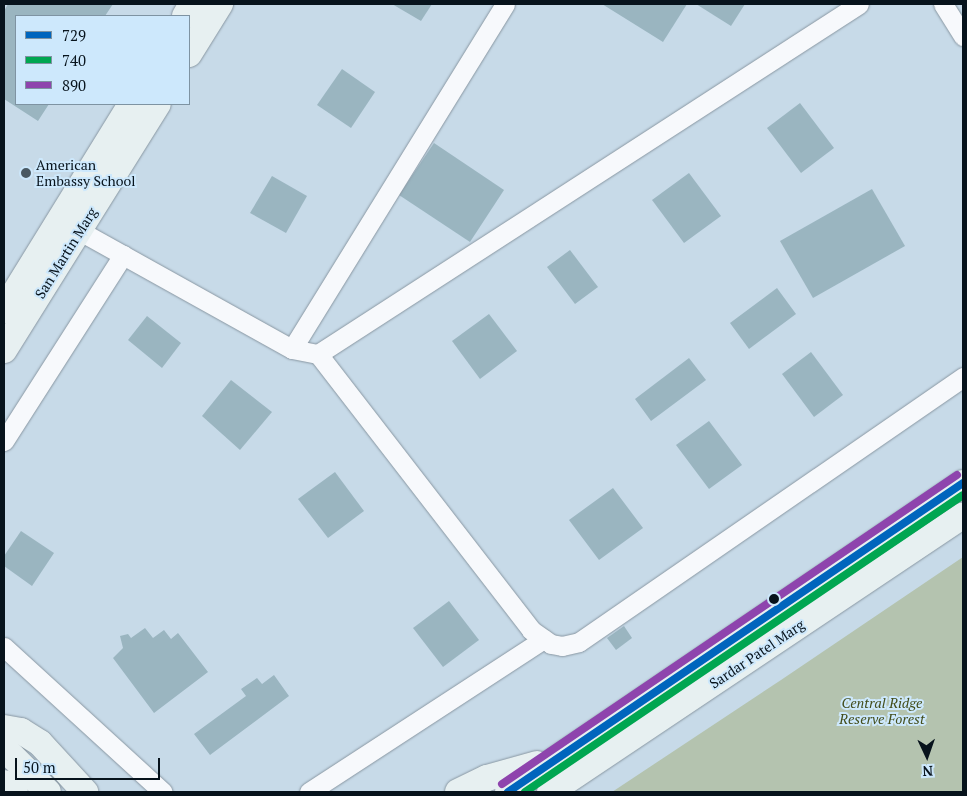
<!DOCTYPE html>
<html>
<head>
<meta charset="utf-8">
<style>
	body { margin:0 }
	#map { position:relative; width:967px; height:796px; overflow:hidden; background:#c7dae8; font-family:"PT Serif",serif }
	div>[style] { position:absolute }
	.green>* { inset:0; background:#b4c3af }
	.building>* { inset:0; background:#9ab5c0 }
	.roads { filter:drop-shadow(0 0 1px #8997a2) drop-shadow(0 0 1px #8997a2) }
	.street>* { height:19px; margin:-9.5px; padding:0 9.5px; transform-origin:9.5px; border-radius:9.5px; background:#f7f9fc }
	.secondary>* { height:26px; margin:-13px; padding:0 13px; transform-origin:13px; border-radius:13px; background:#e7f0f1 }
	.bus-1>* { height:8px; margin:-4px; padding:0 4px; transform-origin:4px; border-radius:4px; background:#0065bd }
	.bus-2>* { height:8px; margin:-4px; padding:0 4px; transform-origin:4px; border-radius:4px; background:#00a651 }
	.bus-3>* { height:8px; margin:-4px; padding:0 4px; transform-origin:4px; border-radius:4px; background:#8e44ad }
	.dots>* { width:14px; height:14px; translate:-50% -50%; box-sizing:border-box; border:2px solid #cde8fc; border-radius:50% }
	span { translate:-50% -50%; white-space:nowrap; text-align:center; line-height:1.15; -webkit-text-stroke:4px #cde8fc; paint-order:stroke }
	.poi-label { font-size:14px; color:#07131c }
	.left { translate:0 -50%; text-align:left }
	.street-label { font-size:14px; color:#07131c }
	.park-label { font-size:14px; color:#434d1b; font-style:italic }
	.frame { position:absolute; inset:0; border:5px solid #07131c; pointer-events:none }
	.legend { position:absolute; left:15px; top:15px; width:175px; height:90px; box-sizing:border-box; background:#cde8fc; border:1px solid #7e93a2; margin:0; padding:6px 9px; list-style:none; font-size:15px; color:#07131c }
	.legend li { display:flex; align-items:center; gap:10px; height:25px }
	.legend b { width:25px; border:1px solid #7e93a2 }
	.north { position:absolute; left:902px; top:731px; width:50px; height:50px; -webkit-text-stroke:4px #cde8fc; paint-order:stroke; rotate:177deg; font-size:14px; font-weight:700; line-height:20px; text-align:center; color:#07131c }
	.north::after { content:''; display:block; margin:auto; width:18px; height:22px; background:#07131c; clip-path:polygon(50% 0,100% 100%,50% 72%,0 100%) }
	.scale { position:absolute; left:15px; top:758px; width:145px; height:22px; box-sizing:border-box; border:2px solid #07131c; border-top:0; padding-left:6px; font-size:15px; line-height:18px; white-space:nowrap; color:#07131c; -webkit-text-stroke:4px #cde8fc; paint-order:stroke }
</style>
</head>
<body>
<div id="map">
	<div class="green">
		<div style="clip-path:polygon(963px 557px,963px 792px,612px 792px,781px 680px)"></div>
	</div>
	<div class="building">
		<div style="clip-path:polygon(8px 4px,113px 4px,105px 16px,16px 16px,16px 104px,49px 104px,38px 121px,4px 99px,4px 11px)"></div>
		<div style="clip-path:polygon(392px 4px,432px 4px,421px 21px)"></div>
		<div style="clip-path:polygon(602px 4px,687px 4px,663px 42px)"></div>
		<div style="clip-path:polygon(696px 4px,745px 4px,731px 26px)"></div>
		<div style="clip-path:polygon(342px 69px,375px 92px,351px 128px,317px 105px)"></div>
		<div style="clip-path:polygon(800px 103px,834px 148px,801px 173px,767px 128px)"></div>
		<div style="clip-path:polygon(434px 143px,504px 190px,470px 242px,399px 195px)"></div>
		<div style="clip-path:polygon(689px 173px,721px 216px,684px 243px,652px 200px)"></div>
		<div style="clip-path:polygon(272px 176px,307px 196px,286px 233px,250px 213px)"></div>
		<div style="clip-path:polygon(872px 189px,905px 246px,813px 298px,780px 241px)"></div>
		<div style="clip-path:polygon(570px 250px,598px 287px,575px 304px,547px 267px)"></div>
		<div style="clip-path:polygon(777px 288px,796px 314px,749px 349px,730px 323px)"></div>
		<div style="clip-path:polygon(489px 314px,517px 351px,480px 379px,452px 341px)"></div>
		<div style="clip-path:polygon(147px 316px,181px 343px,162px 368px,128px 340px)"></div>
		<div style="clip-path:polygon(811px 352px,843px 395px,814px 417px,782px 374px)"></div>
		<div style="clip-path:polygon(689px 358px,706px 380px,651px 421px,635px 399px)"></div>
		<div style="clip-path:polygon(231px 380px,272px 412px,240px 450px,202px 416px)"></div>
		<div style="clip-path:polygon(709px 421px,742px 465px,709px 489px,676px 445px)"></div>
		<div style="clip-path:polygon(335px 472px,364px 511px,328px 538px,298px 499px)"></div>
		<div style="clip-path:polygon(613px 488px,643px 528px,599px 560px,569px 520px)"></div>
		<div style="clip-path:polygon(21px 531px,54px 553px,32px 586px,4px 566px,4px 556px)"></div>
		<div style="clip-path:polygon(449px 601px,479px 640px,443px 667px,413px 628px)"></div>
		<div style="clip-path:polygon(624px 626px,632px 638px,616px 650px,607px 638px)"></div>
		<div style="clip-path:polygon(145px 628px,153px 638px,164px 630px,171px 639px,178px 633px,208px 672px,154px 713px,113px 658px,123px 648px,120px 636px,128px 634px,131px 638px)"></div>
		<div style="clip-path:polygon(274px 675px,289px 696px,210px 755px,194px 734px,246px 696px,241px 689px,257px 678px,262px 684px)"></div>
	</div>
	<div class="roads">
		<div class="street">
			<div style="left:943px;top:4px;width:38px;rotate:58deg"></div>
			<div style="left:69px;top:225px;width:255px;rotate:29.1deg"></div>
			<div style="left:292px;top:349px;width:26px;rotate:11deg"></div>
			<div style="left:318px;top:354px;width:644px;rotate:-32.9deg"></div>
			<div style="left:292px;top:349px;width:405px;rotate:-58.3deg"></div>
			<div style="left:318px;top:354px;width:349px;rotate:52.3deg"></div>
			<div style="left:531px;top:630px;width:24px;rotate:35deg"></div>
			<div style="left:551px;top:644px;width:11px;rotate:10deg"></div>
			<div style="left:562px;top:646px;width:17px;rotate:-13deg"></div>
			<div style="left:579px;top:642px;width:467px;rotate:-34.6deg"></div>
			<div style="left:4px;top:441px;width:221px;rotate:-57.4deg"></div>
			<div style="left:4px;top:647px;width:215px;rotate:42.4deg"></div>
			<div style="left:309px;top:792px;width:280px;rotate:-33.1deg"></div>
		</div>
		<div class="secondary">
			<div style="left:185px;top:16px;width:14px;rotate:-60deg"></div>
			<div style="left:189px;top:54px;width:59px;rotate:-58.2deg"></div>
			<div style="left:4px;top:310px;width:242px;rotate:-58.3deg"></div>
			<div style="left:4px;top:350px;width:290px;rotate:-58deg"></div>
			<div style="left:4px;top:728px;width:17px;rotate:10deg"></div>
			<div style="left:21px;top:731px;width:22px;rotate:32deg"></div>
			<div style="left:40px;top:743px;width:67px;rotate:47.4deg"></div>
			<div style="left:4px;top:748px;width:62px;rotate:45deg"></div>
			<div style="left:4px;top:783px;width:14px;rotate:39deg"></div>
			<div style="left:458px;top:792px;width:32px;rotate:-26deg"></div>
			<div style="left:487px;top:778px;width:52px;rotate:-15.6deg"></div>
			<div style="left:508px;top:792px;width:550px;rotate:-34.18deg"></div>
			<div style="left:550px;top:792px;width:497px;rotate:-33.8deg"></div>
		</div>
	</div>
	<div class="bus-1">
		<div style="left:508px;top:792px;width:550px;rotate:-34.18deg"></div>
	</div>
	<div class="bus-2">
		<div style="left:525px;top:792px;width:529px;rotate:-34.14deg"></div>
	</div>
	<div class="bus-3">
		<div style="left:502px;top:784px;width:550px;rotate:-34.18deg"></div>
	</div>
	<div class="dots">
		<div style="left:26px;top:173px;background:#4a5963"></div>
		<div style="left:774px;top:599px;background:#07131c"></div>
	</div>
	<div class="poi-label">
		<span class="left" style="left:36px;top:173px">American<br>Embassy School</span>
	</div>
	<div class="street-label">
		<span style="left:66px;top:253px;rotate:-58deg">San Martin Marg</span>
		<span style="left:757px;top:654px;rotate:-34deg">Sardar Patel Marg</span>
	</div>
	<div class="park-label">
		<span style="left:882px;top:711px">Central Ridge<br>Reserve Forest</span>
	</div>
	<div class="frame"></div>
	<ul class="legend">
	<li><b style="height:6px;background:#0065bd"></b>729</li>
	<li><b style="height:6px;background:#00a651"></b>740</li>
	<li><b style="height:6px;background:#8e44ad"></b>890</li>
	</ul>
	<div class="north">N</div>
	<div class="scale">50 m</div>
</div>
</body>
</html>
